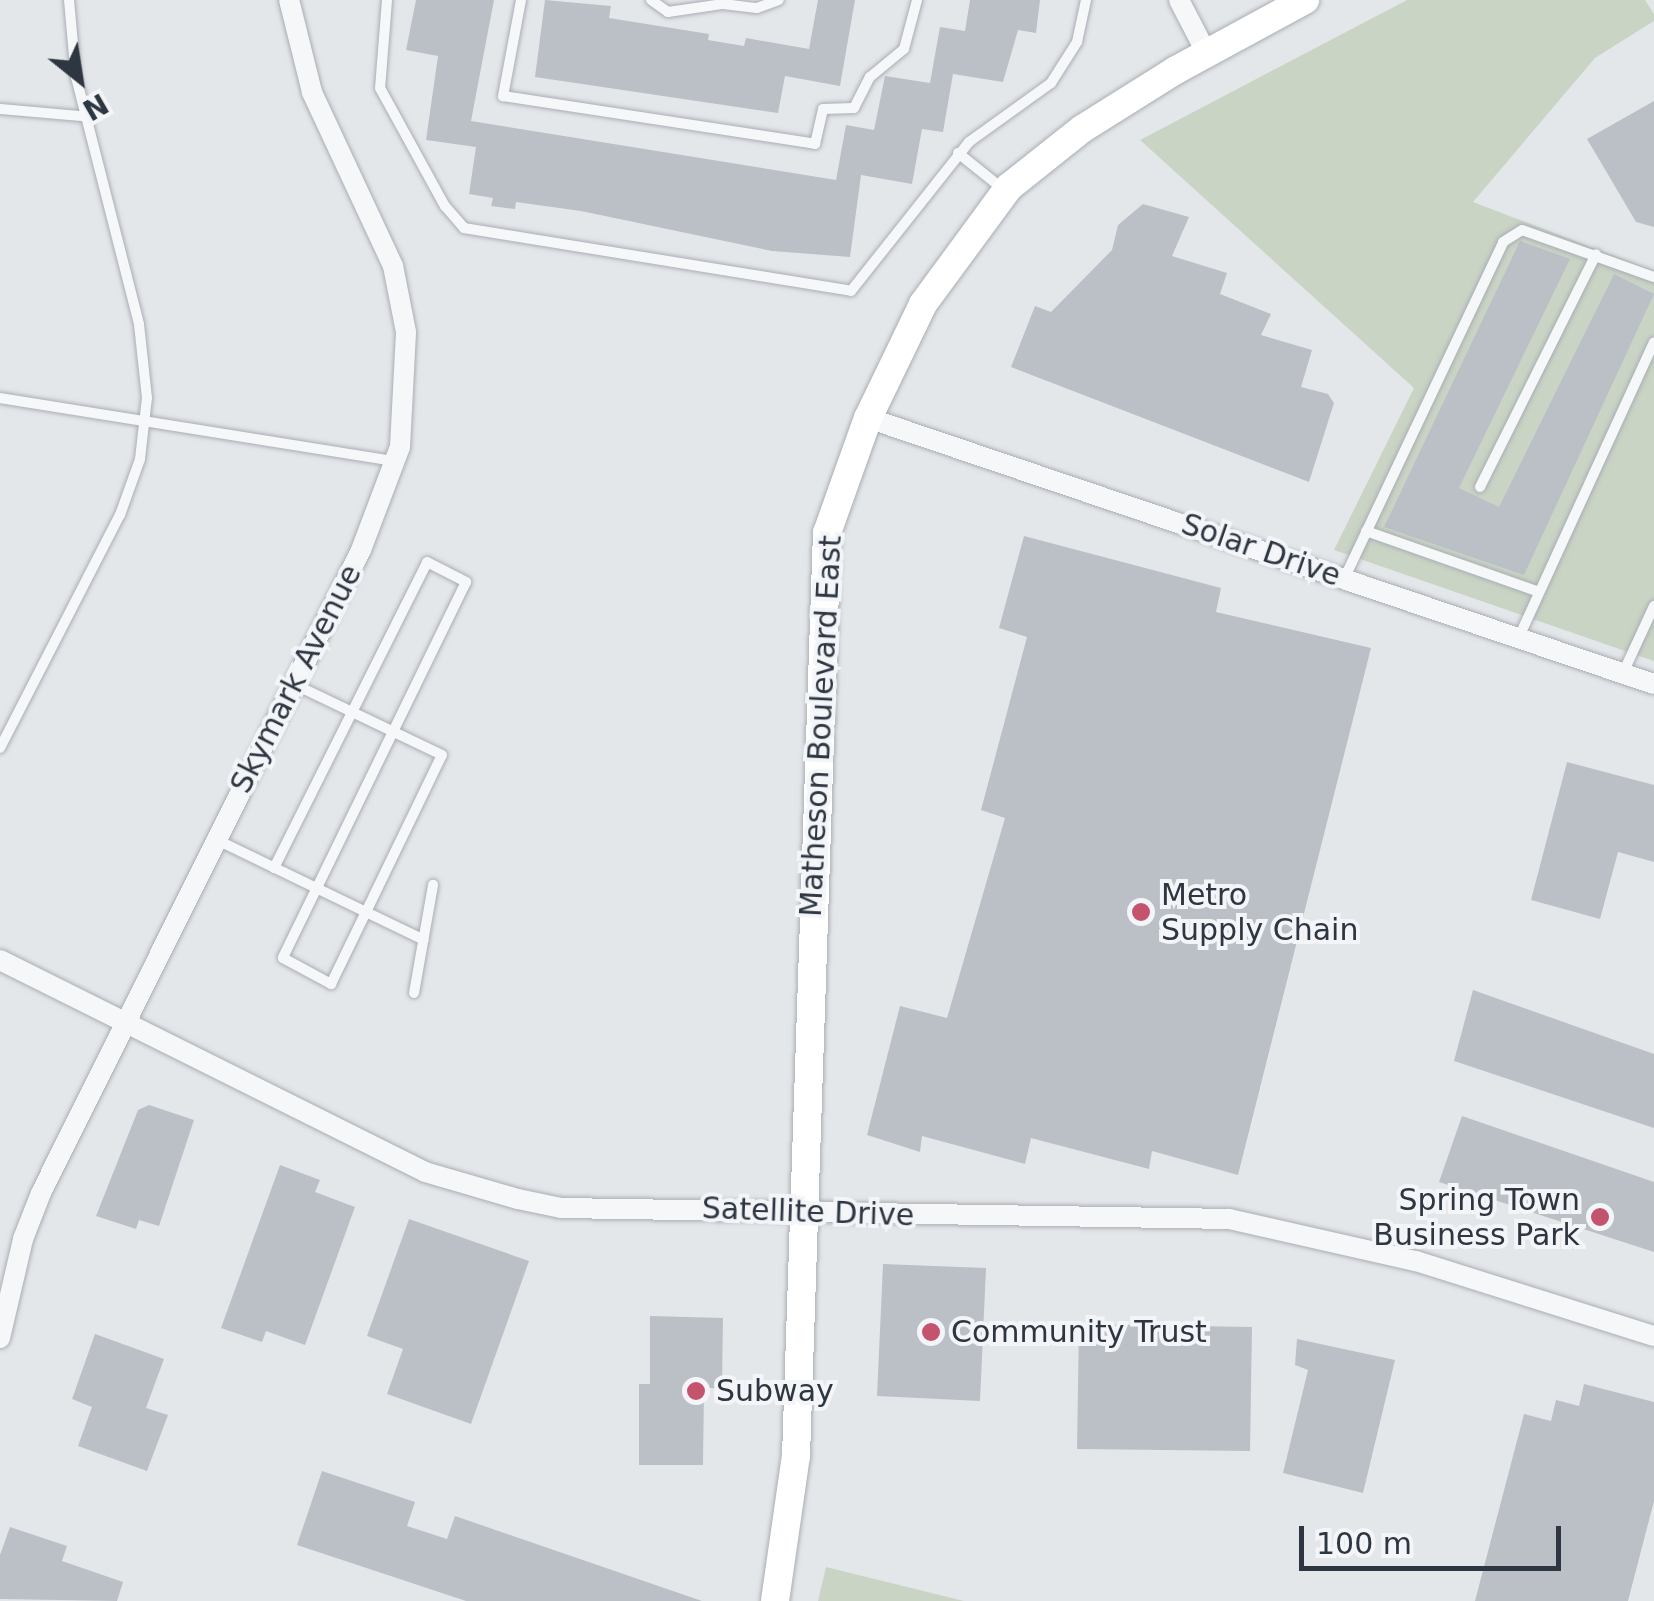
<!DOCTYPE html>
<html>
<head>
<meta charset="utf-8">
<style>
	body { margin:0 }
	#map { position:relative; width:1654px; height:1601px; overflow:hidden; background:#e4e7ea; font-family:"DejaVu Sans",sans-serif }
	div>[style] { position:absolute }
	.green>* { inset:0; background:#cad4c5 }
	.building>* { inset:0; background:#bbc0c7 }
	.roads { filter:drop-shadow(0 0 2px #a9aeb4) drop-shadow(0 0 2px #a9aeb4) }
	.lane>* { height:10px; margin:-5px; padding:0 5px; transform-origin:5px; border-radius:5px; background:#f6f7f9 }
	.street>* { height:20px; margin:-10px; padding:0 10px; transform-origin:10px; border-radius:10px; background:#f6f7f9 }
	.secondary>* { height:28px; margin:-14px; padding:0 14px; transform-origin:14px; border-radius:14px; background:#fff }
	.dots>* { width:28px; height:28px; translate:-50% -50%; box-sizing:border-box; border:5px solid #f3f5f8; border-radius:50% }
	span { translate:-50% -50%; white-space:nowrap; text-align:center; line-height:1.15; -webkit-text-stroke:8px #f3f5f8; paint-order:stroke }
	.street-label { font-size:30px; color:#2d3641 }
	.poi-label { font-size:30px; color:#2d3641 }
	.left { translate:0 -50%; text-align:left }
	.right { translate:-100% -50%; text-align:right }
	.north { position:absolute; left:30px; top:30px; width:100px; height:100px; -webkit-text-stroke:8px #f3f5f8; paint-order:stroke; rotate:150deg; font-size:28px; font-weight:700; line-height:40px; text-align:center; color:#2d3641 }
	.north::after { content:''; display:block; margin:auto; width:35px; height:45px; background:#2d3641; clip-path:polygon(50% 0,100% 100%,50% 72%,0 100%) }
	.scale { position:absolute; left:1299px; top:1526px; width:262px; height:45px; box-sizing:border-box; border:5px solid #2d3641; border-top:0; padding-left:12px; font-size:30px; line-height:35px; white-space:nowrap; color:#2d3641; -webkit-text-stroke:8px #f3f5f8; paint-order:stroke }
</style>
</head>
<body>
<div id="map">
	<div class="green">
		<div style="clip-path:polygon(1407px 0,1645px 0,1654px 14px,1654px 21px,1595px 58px,1473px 202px,1654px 271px,1654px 661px,1334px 550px,1414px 388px,1140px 140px)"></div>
		<div style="clip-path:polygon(826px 1567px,964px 1601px,818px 1601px)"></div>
	</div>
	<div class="building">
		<div style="clip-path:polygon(416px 0,494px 0,471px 121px,836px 180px,846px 125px,874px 130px,885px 76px,930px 83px,940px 27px,965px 31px,970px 0,1040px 0,1036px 33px,1018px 30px,1003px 82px,953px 74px,943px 132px,922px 129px,912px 184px,861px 175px,850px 257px,772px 251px,581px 211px,516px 202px,515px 209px,491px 206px,493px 198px,469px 194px,476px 147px,426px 140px,438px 56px,406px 50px)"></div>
		<div style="clip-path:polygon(545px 0,611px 6px,609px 18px,709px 34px,708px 40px,744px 46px,746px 38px,809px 49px,818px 0,855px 0,840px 86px,785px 76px,778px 113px,535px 77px)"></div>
		<div style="clip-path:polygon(1654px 101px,1654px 227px,1636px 222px,1587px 139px)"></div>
		<div style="clip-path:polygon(1143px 204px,1189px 217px,1172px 256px,1227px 273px,1220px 294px,1271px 314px,1261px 335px,1312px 350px,1301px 387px,1328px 394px,1334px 403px,1309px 482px,1011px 367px,1035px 306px,1051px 312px,1112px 250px,1118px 225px)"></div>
		<div style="clip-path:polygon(1520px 241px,1570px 259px,1459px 488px,1499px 507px,1614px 274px,1654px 294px,1524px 575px,1384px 527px)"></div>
		<div style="clip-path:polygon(1024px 536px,1221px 588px,1216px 612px,1371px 648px,1238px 1175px,1152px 1151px,1149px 1169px,1031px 1138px,1025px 1164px,922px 1136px,920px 1152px,867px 1135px,900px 1006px,947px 1018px,1005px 818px,981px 810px,1027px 637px,999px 628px)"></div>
		<div style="clip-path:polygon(1567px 762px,1654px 785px,1654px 862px,1618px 852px,1600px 919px,1531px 900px)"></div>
		<div style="clip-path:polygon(1473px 990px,1654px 1054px,1654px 1128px,1454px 1061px)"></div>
		<div style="clip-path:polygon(149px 1105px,194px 1120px,159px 1226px,139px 1220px,136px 1229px,96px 1216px,138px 1110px)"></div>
		<div style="clip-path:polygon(1462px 1116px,1654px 1182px,1654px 1252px,1439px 1182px)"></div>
		<div style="clip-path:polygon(280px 1165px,320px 1180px,315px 1192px,355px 1207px,305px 1345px,266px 1331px,262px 1342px,221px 1328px)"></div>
		<div style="clip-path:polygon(409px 1219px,529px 1261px,471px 1424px,387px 1394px,403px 1349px,367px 1336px)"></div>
		<div style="clip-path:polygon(883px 1264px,986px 1268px,980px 1401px,877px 1396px)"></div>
		<div style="clip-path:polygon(650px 1316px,723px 1318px,722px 1388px,704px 1388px,703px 1465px,639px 1465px,639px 1384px,650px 1384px)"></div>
		<div style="clip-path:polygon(1079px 1324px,1252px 1327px,1250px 1451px,1077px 1449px)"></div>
		<div style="clip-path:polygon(95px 1334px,164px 1359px,146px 1408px,168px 1415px,147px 1471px,78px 1446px,92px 1407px,72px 1399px)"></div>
		<div style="clip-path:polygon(1297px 1339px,1395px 1360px,1363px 1493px,1283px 1473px,1308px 1370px,1295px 1365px)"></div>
		<div style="clip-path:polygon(1584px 1384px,1654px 1402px,1654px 1501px,1628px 1601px,1475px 1601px,1524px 1414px,1551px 1421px,1556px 1400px,1579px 1406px)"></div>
		<div style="clip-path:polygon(322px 1471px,415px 1502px,407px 1526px,447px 1539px,455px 1516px,702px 1601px,466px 1601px,297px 1545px)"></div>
		<div style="clip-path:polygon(10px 1527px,67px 1546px,62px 1561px,123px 1582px,117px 1601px,0 1599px,0 1555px)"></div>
	</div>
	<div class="roads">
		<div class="lane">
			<div style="left:387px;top:0;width:88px;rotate:94.5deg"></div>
			<div style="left:380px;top:88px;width:135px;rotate:61.2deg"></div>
			<div style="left:445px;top:206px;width:29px;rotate:49deg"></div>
			<div style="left:464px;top:228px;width:392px;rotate:9.2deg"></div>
			<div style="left:851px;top:291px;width:190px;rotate:-51.6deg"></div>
			<div style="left:969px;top:142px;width:101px;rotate:-35.7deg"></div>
			<div style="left:1051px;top:83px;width:49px;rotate:-57.6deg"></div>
			<div style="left:1077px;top:42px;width:43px;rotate:-77.9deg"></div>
			<div style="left:521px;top:0;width:98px;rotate:100.6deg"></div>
			<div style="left:503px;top:96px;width:316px;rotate:8.7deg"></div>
			<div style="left:815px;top:144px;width:36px;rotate:-77deg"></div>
			<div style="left:823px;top:109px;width:31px;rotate:-2deg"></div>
			<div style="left:854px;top:108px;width:35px;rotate:-63deg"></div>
			<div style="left:870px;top:77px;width:44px;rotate:-39.5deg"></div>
			<div style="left:904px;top:49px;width:51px;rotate:-75.1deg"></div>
			<div style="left:651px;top:0;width:21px;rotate:35deg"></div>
			<div style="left:668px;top:12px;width:56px;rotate:-8.3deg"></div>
			<div style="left:723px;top:4px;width:34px;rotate:7deg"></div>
			<div style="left:757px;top:8px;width:23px;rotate:-20deg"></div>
			<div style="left:0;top:109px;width:91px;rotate:5deg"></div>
			<div style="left:958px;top:153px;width:59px;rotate:38.8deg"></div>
			<div style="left:0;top:398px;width:399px;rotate:9.1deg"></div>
			<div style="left:1480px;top:487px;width:260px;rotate:-63.5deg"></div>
			<div style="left:1366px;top:531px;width:183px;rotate:19.4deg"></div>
			<div style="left:1345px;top:577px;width:370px;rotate:-64.7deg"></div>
			<div style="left:1503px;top:242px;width:22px;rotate:-32deg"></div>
			<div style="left:1522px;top:230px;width:140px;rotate:19.6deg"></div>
			<div style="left:1519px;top:637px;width:324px;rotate:-65.4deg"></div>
			<div style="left:1623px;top:673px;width:74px;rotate:-65.2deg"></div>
			<div style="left:0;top:748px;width:262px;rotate:-62.8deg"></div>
			<div style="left:120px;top:515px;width:59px;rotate:-70.3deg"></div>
			<div style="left:140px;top:459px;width:61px;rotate:-83.5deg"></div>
			<div style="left:147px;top:398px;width:74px;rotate:-96.2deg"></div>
			<div style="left:139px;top:324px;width:255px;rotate:-104.3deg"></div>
			<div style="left:76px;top:77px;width:77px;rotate:-95.2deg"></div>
			<div style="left:217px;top:840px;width:165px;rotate:25.8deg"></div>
			<div style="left:366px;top:912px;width:174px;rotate:-64.2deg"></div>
			<div style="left:442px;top:755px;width:164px;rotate:-154.4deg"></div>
			<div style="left:274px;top:868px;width:342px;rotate:-63.4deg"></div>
			<div style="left:427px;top:562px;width:44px;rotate:27.1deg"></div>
			<div style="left:466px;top:582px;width:418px;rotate:116deg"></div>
			<div style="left:283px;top:958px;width:55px;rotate:28.4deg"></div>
			<div style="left:331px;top:984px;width:80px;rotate:-64.1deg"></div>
			<div style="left:366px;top:912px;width:64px;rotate:25.8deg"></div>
			<div style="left:414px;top:993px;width:110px;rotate:-80deg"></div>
		</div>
		<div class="street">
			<div style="left:1179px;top:0;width:59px;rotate:62.6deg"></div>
			<div style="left:868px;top:418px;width:830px;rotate:18.7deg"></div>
			<div style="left:0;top:960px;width:475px;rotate:26.5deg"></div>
			<div style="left:425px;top:1172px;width:97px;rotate:16.2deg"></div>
			<div style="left:518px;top:1199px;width:44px;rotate:11.8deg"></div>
			<div style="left:561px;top:1208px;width:668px;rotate:0.94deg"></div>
			<div style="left:1229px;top:1219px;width:192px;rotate:12.7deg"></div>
			<div style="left:1416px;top:1261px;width:250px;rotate:17.5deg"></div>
			<div style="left:0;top:1338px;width:102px;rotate:-76.9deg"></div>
			<div style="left:23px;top:1239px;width:49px;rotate:-68.6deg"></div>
			<div style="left:41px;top:1193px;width:718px;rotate:-63.54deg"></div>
			<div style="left:361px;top:550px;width:110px;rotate:-69.3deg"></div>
			<div style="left:400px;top:447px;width:115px;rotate:-87deg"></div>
			<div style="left:406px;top:332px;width:67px;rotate:-101.1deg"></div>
			<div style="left:393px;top:266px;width:192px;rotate:-115deg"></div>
			<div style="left:312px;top:92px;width:95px;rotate:-104deg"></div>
		</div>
		<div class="secondary">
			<div style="left:775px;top:1601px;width:147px;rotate:-81.8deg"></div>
			<div style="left:796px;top:1456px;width:924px;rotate:-88.08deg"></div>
			<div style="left:827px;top:533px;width:122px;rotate:-70.4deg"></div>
			<div style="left:868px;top:418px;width:127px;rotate:-64.2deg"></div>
			<div style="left:923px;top:304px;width:145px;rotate:-53.7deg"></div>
			<div style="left:1009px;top:187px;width:93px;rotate:-38.5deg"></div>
			<div style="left:1082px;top:129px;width:111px;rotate:-32.1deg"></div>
			<div style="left:1176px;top:70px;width:147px;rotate:-28.5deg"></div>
		</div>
	</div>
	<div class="dots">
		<div style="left:1141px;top:912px;background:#c4546d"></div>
		<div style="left:1600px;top:1217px;background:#c4546d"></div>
		<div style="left:931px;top:1332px;background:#c4546d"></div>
		<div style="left:696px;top:1391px;background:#c4546d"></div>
	</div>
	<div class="street-label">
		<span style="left:1261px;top:550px;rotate:19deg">Solar Drive</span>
		<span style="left:296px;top:679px;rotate:-63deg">Skymark Avenue</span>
		<span style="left:821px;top:726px;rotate:-87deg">Matheson Boulevard East</span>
		<span style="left:808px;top:1212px;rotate:2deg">Satellite Drive</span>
	</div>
	<div class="poi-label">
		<span class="left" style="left:1161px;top:912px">Metro<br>Supply Chain</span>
		<span class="right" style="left:1580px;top:1217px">Spring Town<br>Business Park</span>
		<span class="left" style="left:951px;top:1332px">Community Trust</span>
		<span class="left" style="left:716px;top:1391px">Subway</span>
	</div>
	<div class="north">N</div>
	<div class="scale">100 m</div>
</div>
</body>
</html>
